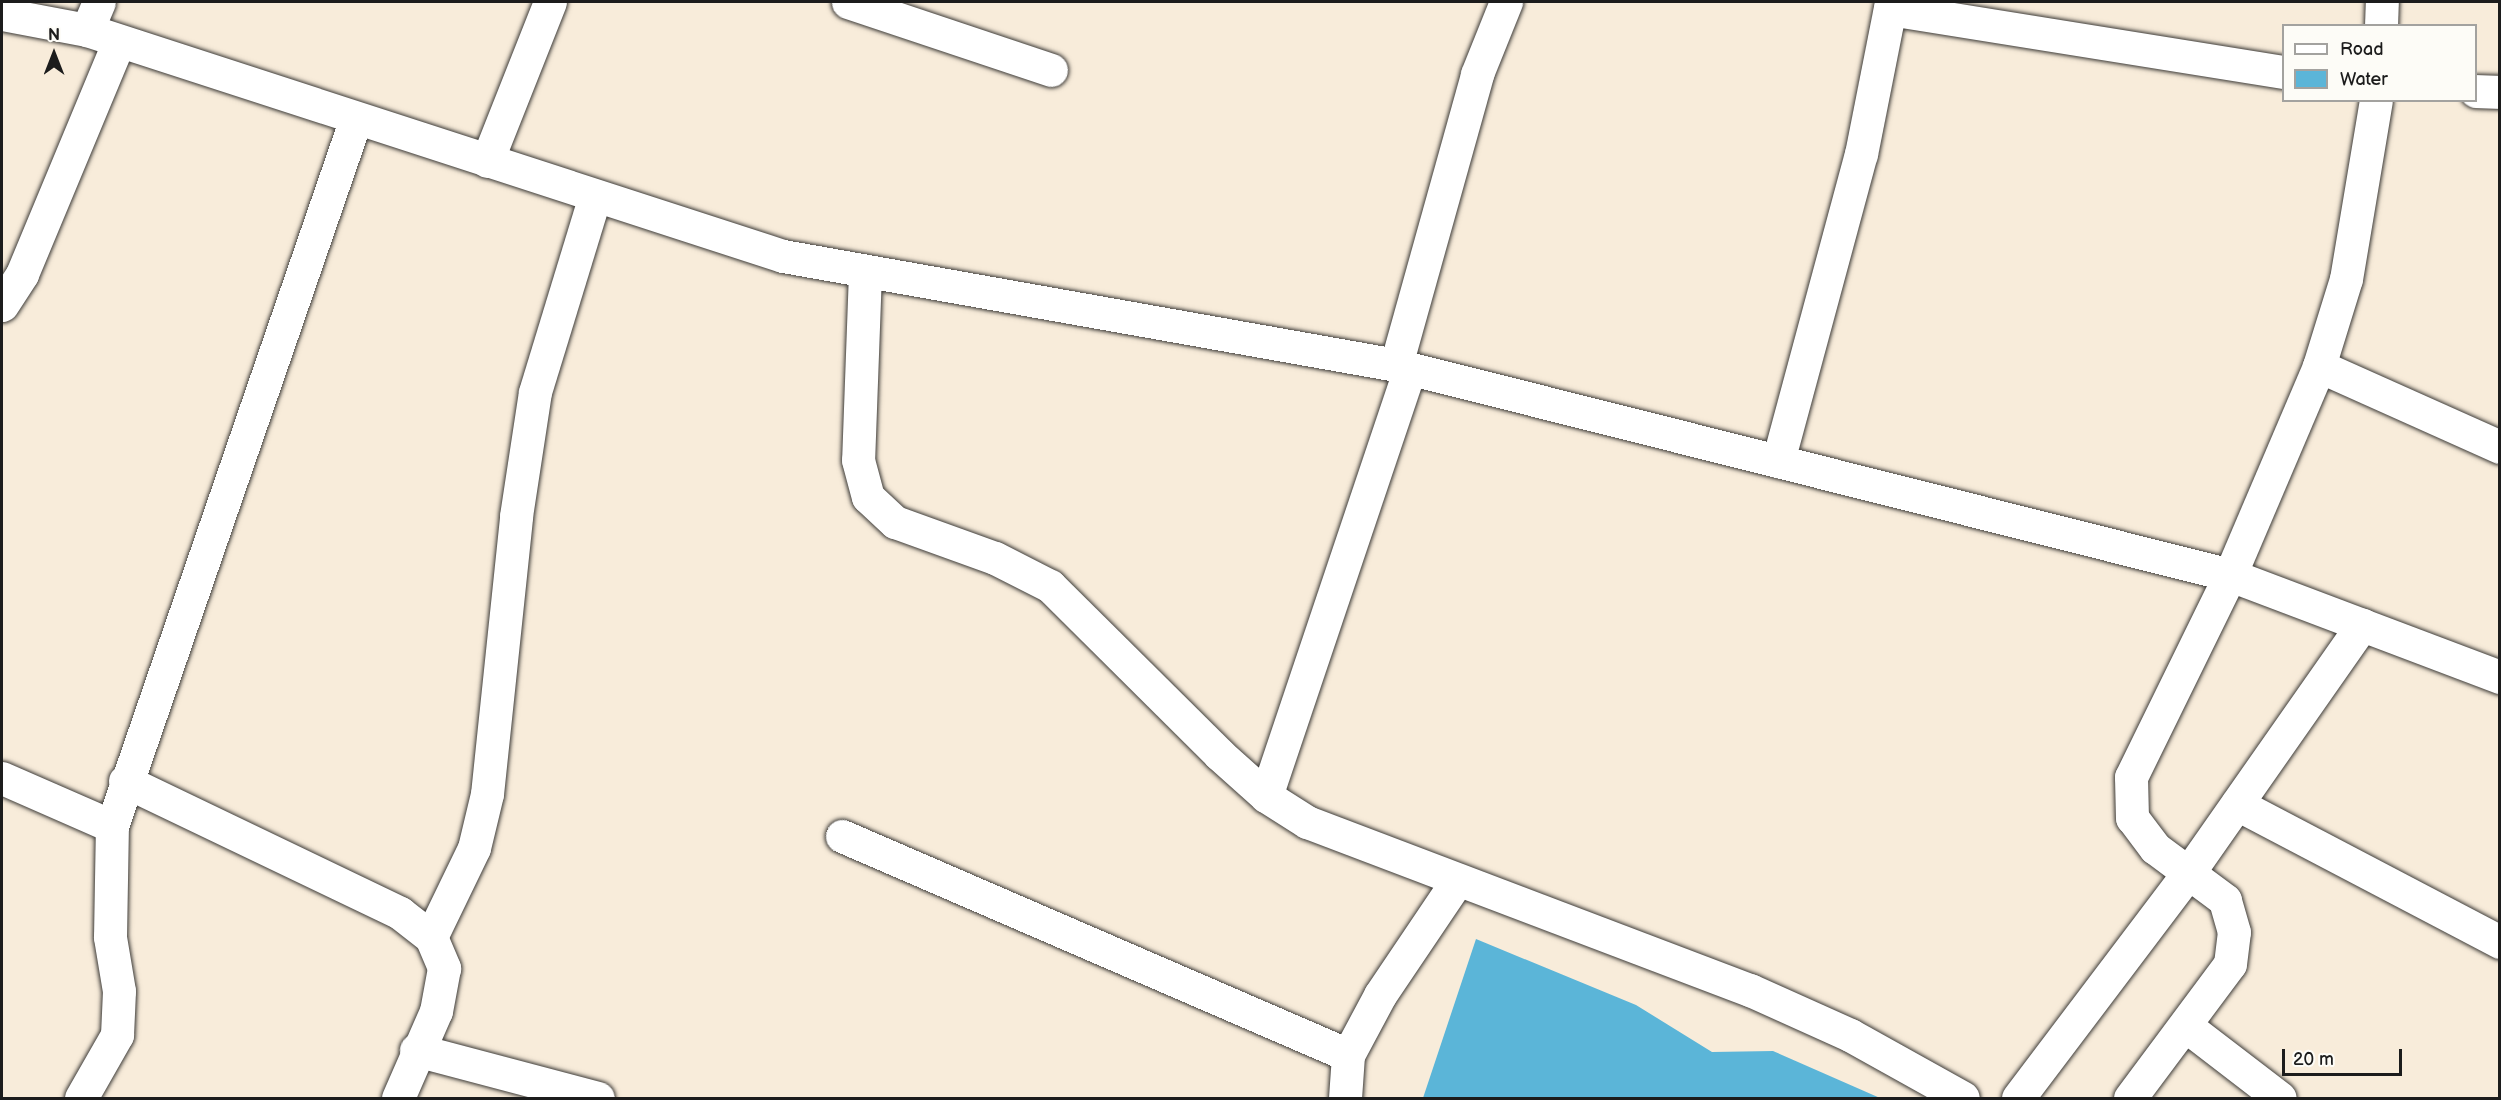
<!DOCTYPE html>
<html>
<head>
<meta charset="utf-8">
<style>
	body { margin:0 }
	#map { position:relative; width:2501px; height:1100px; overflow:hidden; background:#f8ecda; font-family:"Balsamiq Sans",sans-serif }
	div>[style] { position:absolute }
	.water>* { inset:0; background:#5bb5d8 }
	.roads { filter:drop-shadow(0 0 2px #3d3b38) drop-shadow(0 0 2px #3d3b38) }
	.minor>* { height:33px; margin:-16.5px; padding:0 16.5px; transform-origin:16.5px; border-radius:16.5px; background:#fff }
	span { translate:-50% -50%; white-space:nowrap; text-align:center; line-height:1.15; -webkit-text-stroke:5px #fdfcf7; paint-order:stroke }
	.frame { position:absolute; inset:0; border:3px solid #1c1c1c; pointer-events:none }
	.legend { position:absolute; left:2282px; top:24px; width:195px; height:78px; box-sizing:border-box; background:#fdfcf7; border:2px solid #a3a29f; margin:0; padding:8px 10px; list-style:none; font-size:18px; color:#1c1c1c }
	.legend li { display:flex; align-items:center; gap:12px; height:30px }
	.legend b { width:30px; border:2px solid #a3a29f }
	.north { position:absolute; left:24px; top:24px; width:60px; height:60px; -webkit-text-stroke:4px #fdfcf7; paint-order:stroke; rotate:0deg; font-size:16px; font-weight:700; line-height:24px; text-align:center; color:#1c1c1c }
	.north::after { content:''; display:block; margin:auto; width:21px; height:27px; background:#1c1c1c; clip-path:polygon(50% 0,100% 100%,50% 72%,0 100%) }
	.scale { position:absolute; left:2282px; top:1049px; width:120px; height:27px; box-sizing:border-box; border:3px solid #1c1c1c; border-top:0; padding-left:8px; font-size:18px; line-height:21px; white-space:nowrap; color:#1c1c1c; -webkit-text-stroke:4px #fdfcf7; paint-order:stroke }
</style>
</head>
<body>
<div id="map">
	<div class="water">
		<div style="clip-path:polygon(1476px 939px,1636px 1005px,1712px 1052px,1773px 1051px,1880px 1098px,1423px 1098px)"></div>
	</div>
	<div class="roads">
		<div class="minor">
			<div style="left:848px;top:2px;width:214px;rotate:18.5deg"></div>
			<div style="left:1890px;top:9px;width:399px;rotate:9.1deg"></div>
			<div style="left:2px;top:14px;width:86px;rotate:10.7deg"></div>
			<div style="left:87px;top:30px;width:732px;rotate:17.99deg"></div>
			<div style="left:783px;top:256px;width:623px;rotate:10.08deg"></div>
			<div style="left:1396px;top:365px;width:860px;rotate:14.13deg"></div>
			<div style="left:2230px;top:575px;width:289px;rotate:20.7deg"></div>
			<div style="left:2381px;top:26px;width:24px;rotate:-88deg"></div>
			<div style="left:87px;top:30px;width:30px;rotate:-67deg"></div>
			<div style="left:2476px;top:91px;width:24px;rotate:2deg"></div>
			<div style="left:487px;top:161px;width:171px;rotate:-68.4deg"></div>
			<div style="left:865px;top:272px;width:188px;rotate:92.1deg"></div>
			<div style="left:858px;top:460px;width:38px;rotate:75deg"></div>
			<div style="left:868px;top:497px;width:37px;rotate:43deg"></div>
			<div style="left:895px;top:522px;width:106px;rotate:19.8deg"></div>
			<div style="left:995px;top:558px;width:62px;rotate:27deg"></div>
			<div style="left:1050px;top:586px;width:238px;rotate:44.8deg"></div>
			<div style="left:1219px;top:754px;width:63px;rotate:41.8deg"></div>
			<div style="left:1266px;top:796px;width:49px;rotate:32.4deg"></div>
			<div style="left:1307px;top:822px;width:474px;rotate:20.8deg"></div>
			<div style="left:1750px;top:990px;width:110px;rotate:24.2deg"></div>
			<div style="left:1850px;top:1035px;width:129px;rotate:29.1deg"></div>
			<div style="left:2px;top:305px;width:37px;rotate:-57deg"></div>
			<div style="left:22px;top:274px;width:252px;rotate:-67.4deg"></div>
			<div style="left:1396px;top:365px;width:302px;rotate:-74.4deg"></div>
			<div style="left:1477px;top:74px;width:78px;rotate:-68.1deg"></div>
			<div style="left:2319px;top:366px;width:198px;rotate:24.1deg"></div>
			<div style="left:1778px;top:461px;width:318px;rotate:-74.9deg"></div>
			<div style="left:1861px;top:154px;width:155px;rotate:-78.8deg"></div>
			<div style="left:2px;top:778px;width:120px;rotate:23.6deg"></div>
			<div style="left:125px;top:781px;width:305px;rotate:25.6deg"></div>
			<div style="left:400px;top:913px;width:39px;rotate:38deg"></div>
			<div style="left:431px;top:937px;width:34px;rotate:67deg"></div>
			<div style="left:444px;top:968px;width:44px;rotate:100.5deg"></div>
			<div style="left:436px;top:1011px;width:95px;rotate:113.6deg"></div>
			<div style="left:1266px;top:796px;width:451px;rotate:-71.4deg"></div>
			<div style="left:2237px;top:804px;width:297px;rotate:27.7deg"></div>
			<div style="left:842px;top:836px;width:551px;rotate:23.4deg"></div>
			<div style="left:431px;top:937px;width:99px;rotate:-64.2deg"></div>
			<div style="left:474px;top:848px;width:56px;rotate:-76.5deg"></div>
			<div style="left:487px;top:794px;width:280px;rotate:-84deg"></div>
			<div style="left:516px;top:516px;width:125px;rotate:-81.3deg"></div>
			<div style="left:535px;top:392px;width:205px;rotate:-73deg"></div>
			<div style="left:2186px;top:1026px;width:118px;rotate:37.5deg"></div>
			<div style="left:416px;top:1050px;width:188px;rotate:14.8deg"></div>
			<div style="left:81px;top:1098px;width:73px;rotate:-60.3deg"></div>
			<div style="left:117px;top:1035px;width:44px;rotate:-87.4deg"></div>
			<div style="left:119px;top:991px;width:55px;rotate:-99.5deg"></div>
			<div style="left:110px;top:937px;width:111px;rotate:-89deg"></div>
			<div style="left:112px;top:826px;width:749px;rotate:-70.98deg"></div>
			<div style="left:1345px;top:1098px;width:43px;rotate:-86deg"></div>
			<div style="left:1348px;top:1055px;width:68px;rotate:-61.9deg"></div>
			<div style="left:1380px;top:995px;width:138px;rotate:-56deg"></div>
			<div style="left:2018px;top:1098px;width:283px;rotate:-52.9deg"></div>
			<div style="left:2189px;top:872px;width:302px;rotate:-55deg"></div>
			<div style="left:2130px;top:1098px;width:167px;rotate:-53.3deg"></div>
			<div style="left:2230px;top:964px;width:32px;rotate:-83deg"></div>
			<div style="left:2234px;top:932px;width:33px;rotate:-106deg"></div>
			<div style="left:2225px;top:900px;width:87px;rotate:-143.4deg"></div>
			<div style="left:2155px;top:848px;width:38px;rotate:-127deg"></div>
			<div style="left:2132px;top:818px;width:41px;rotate:-91.4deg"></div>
			<div style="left:2131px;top:777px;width:225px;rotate:-63.9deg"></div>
			<div style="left:2230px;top:575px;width:227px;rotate:-66.9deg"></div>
			<div style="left:2319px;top:366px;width:91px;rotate:-72.8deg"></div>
			<div style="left:2346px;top:279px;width:181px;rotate:-80.5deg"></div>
		</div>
	</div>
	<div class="frame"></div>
	<ul class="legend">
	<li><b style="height:8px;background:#fff"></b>Road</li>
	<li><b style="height:16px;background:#5bb5d8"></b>Water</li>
	</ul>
	<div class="north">N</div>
	<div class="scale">20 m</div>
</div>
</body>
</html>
